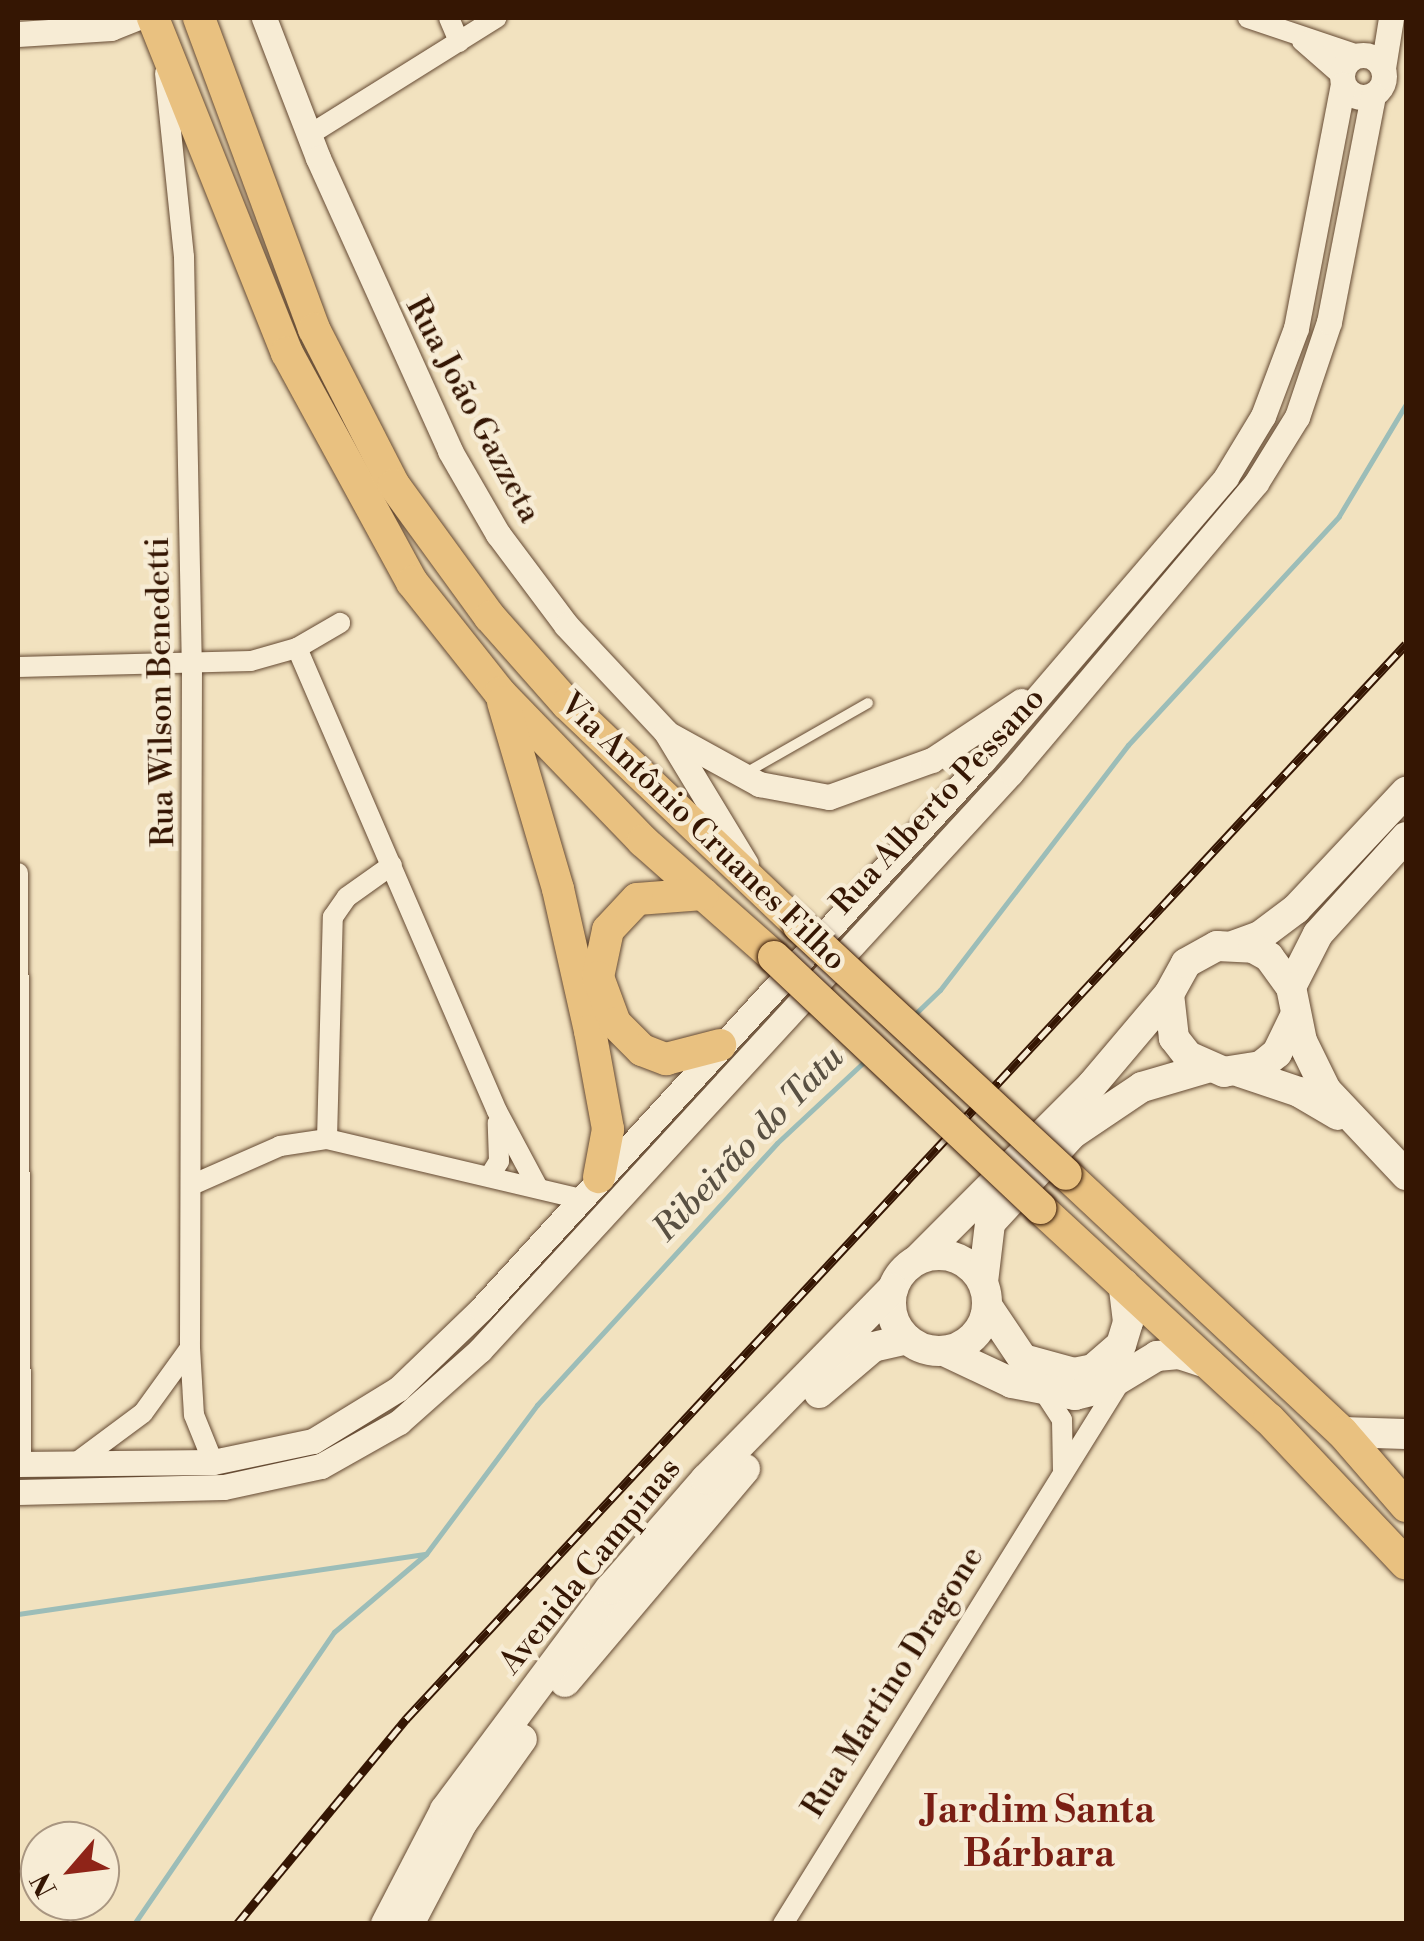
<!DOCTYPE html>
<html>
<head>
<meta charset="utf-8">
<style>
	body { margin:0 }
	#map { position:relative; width:1424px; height:1941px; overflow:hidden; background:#f2e2bf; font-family:"Libre Bodoni",serif }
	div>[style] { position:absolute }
	.stream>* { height:5px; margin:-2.5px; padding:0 2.5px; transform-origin:2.5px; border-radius:2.5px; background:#9cbdb8 }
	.roads { filter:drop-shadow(0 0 2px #644932) drop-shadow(0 0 2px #644932) }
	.service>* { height:10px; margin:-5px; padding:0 5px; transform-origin:5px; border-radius:5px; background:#f7ecd5 }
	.minor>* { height:20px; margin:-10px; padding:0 10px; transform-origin:10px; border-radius:10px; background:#f7ecd5 }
	.tertiary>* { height:25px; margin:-12.5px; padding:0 12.5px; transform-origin:12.5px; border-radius:12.5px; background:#f7ecd5 }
	.tertiary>.ring { margin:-12.5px; padding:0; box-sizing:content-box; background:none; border:25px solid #f7ecd5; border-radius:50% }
	.secondary>* { height:30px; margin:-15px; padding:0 15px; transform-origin:15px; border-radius:15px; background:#f7ecd5 }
	.secondary>.ring { margin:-15px; padding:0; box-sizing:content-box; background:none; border:30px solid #f7ecd5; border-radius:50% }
	.primary>* { height:32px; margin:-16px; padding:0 16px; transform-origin:16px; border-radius:16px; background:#e9c180 }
	.rail>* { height:9px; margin-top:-4.5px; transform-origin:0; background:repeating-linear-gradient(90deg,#f7ecd5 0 15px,#351603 0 30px); box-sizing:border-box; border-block:2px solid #351603 }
	.bridges { filter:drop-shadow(0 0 2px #351603) drop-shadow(0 0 2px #351603) }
	.primary-bridge>* { height:32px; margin:-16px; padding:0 16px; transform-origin:16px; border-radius:16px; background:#e9c180 }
	span { translate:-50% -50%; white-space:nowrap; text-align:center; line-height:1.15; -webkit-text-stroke:9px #f7ecd5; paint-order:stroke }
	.street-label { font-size:32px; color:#351603 }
	.water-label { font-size:35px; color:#595042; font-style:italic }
	.quarter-label { font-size:38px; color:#7a1f14; font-weight:700 }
	.frame { position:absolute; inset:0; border:20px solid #351603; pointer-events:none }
	.north { position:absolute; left:20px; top:1821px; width:100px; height:100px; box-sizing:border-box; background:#f7ecd5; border:2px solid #a99681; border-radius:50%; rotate:242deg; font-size:28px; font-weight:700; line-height:40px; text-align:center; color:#351603 }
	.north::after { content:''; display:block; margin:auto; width:35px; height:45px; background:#8f2418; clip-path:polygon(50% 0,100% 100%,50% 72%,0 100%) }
</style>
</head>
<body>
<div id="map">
	<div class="stream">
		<div style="left:914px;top:1015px;width:36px;rotate:-44deg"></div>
		<div style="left:940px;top:990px;width:309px;rotate:-52.5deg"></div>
		<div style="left:1128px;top:745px;width:311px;rotate:-47.3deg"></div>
		<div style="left:1339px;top:516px;width:131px;rotate:-59.1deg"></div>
		<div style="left:18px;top:1614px;width:411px;rotate:-8.4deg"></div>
		<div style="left:134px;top:1924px;width:354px;rotate:-55.6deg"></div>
		<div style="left:334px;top:1632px;width:121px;rotate:-40.3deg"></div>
		<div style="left:426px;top:1554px;width:186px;rotate:-53.3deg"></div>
		<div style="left:537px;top:1405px;width:355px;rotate:-47.5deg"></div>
		<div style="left:777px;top:1143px;width:122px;rotate:-43deg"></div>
	</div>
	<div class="roads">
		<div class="service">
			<div style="left:742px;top:775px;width:145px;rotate:-29.7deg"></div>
		</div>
		<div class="minor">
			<div style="left:449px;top:18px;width:26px;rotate:67deg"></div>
			<div style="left:1248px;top:18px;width:116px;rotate:18.6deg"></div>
			<div style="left:1302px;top:41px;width:52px;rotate:41.1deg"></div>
			<div style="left:165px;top:73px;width:185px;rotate:84.1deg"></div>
			<div style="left:184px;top:257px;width:408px;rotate:88.9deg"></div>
			<div style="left:192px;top:665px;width:683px;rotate:90.17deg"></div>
			<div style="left:190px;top:1348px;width:67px;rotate:86.6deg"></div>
			<div style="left:194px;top:1415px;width:51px;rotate:68deg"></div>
			<div style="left:309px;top:135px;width:221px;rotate:-32deg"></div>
			<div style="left:297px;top:648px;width:504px;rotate:66.64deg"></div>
			<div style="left:497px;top:1111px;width:85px;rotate:61.9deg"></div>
			<div style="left:18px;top:667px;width:233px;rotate:-1.5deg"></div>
			<div style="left:251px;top:661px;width:48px;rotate:-15.8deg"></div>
			<div style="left:297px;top:648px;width:50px;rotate:-30.2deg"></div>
			<div style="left:18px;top:873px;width:591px;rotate:89.71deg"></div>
			<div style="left:327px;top:1139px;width:222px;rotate:-88.5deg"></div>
			<div style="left:333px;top:917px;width:24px;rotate:-55deg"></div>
			<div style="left:347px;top:897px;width:55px;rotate:-35.4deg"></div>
			<div style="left:491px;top:1174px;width:15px;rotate:-58deg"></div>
			<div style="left:499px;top:1161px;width:38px;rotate:-92deg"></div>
			<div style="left:194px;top:1184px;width:94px;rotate:-23.8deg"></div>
			<div style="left:280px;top:1146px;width:48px;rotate:-8.5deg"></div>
			<div style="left:327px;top:1139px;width:260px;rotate:13.3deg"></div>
			<div style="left:1044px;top:1392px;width:33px;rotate:57deg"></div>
			<div style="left:1062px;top:1420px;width:51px;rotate:88.9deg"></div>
			<div style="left:77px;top:1462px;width:82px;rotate:-36.6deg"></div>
			<div style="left:143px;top:1413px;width:80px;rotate:-54.1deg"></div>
			<div style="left:783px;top:1924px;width:638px;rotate:-58.13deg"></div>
		</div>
		<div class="tertiary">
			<div style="left:264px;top:18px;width:150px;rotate:68.9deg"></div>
			<div style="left:318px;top:158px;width:321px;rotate:65.7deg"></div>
			<div style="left:450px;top:451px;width:96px;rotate:60deg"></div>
			<div style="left:498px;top:534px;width:114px;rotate:53.2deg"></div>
			<div style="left:566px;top:625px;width:146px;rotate:46.9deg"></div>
			<div style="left:666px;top:732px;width:154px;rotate:58.8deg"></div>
			<div style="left:18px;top:34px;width:93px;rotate:-3.7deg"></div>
			<div style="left:111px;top:28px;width:27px;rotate:-22deg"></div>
			<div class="ring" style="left:1342px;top:55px;width:17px;height:17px"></div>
			<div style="left:1383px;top:68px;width:51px;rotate:-80.9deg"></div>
			<div style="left:670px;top:735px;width:102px;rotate:28.8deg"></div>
			<div style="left:759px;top:784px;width:71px;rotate:10.5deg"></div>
			<div style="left:829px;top:797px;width:109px;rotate:-19.8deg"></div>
			<div style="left:932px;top:760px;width:107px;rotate:-33.5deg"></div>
			<div style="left:18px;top:1464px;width:195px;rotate:-0.6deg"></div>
			<div style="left:213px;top:1462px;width:102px;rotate:-11.9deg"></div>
			<div style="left:313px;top:1441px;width:100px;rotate:-31.5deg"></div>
			<div style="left:398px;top:1389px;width:115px;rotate:-43.9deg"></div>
			<div style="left:481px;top:1309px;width:743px;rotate:-47.51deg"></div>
			<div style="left:983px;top:761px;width:374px;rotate:-49.4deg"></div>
			<div style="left:1226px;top:477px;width:71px;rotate:-58.8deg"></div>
			<div style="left:1263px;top:416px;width:94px;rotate:-69.4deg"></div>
			<div style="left:1296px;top:328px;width:248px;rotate:-79.1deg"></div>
			<div style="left:18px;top:1492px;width:206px;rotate:-1.4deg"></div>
			<div style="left:224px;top:1487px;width:99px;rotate:-12.2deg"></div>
			<div style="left:321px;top:1466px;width:90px;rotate:-29.4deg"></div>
			<div style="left:399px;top:1422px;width:108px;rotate:-41.6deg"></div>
			<div style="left:480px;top:1350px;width:784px;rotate:-47.38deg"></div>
			<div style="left:1011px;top:773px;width:380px;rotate:-49.8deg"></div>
			<div style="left:1256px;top:483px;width:78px;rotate:-58.2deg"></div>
			<div style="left:1297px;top:417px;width:100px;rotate:-71.4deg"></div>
			<div style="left:1329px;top:322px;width:231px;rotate:-79deg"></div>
		</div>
		<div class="secondary">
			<div style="left:1235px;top:945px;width:27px;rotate:-20deg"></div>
			<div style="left:1260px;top:936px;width:45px;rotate:-36.9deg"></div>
			<div style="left:1296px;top:909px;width:161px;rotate:-46.8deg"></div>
			<div style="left:1291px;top:987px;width:59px;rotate:-63deg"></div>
			<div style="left:1318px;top:934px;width:131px;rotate:-47.8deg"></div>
			<div style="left:1295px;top:1016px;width:41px;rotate:115.9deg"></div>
			<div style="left:1277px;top:1053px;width:21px;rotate:141deg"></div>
			<div style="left:1261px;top:1066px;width:37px;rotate:171deg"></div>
			<div style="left:1224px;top:1072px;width:39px;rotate:-156deg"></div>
			<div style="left:1188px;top:1056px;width:23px;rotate:-128deg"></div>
			<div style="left:1174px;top:1038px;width:44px;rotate:-96.5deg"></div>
			<div style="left:1169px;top:994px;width:35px;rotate:-61deg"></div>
			<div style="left:1186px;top:963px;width:35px;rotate:-29deg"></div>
			<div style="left:1217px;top:946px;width:36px;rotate:3deg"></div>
			<div style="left:1253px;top:948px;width:18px;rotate:29deg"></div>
			<div style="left:1269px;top:957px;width:37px;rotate:54deg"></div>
			<div style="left:1291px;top:987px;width:55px;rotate:78.5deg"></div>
			<div style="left:1302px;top:1041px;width:55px;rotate:63.9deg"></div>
			<div style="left:1326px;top:1090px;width:117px;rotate:46.7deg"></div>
			<div style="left:1240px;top:1072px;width:62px;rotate:18.7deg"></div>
			<div style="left:1299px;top:1092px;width:45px;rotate:30.5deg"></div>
			<div class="ring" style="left:891px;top:1255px;width:66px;height:66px"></div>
			<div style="left:918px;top:1259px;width:246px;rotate:-45deg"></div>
			<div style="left:1092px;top:1085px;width:119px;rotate:-49.8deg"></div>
			<div style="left:983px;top:1282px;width:59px;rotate:-83.2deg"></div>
			<div style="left:990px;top:1223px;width:121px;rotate:-47.3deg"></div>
			<div style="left:1072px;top:1134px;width:84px;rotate:-33.9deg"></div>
			<div style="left:1142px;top:1087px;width:68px;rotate:-16.3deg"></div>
			<div style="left:988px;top:1307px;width:63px;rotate:56.1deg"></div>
			<div style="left:1023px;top:1359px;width:53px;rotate:15.4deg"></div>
			<div style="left:1074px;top:1373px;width:19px;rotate:-12deg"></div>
			<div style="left:1093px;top:1369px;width:37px;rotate:-41deg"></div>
			<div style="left:1121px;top:1345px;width:24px;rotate:-73deg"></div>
			<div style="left:1128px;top:1322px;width:39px;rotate:-97deg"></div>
			<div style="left:944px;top:1351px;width:75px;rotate:25.2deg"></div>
			<div style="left:1012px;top:1383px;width:64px;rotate:10.8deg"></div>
			<div style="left:1075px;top:1395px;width:30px;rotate:-14deg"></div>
			<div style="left:1104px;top:1388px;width:62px;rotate:-31.1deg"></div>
			<div style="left:1157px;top:1356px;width:22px;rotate:-5deg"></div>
			<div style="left:1179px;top:1354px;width:33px;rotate:18deg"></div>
			<div style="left:819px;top:1393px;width:71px;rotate:-40.4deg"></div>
			<div style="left:873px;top:1347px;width:35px;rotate:-13deg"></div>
			<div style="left:1342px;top:1432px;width:64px;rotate:1.8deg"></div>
			<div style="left:565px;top:1682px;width:279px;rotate:-49.8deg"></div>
			<div style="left:386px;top:1924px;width:128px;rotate:-62.6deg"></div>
			<div style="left:445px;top:1810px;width:276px;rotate:-53.3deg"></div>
			<div style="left:610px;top:1589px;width:146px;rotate:-48.9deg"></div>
			<div style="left:706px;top:1479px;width:267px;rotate:-45.6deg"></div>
			<div style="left:409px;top:1924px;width:114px;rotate:-62.3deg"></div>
			<div style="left:462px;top:1823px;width:103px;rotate:-54.5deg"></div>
		</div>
		<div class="primary">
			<div style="left:153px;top:18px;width:361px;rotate:68.2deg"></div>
			<div style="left:287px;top:353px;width:261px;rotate:61.4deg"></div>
			<div style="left:412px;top:582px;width:142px;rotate:51.6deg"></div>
			<div style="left:500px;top:693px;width:206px;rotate:46deg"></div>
			<div style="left:643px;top:841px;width:175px;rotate:41.5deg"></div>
			<div style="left:199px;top:18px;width:332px;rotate:69.7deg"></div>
			<div style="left:314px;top:329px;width:175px;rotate:62.9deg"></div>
			<div style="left:394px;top:485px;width:163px;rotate:54deg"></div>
			<div style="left:490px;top:617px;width:116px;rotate:48.5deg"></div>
			<div style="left:567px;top:704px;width:321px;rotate:43.7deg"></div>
			<div style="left:503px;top:702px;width:195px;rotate:73.6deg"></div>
			<div style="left:558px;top:889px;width:146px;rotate:77.3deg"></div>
			<div style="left:590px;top:1031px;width:100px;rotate:79.6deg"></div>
			<div style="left:608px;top:1129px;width:49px;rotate:100.6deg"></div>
			<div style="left:703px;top:894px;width:66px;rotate:175.7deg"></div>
			<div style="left:637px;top:899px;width:42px;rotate:133.1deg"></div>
			<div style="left:608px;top:930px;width:48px;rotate:102deg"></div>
			<div style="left:598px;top:977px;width:49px;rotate:69.7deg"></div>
			<div style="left:615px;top:1023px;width:38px;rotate:45deg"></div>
			<div style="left:642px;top:1050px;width:26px;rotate:21deg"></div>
			<div style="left:666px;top:1059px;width:56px;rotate:-14.5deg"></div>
			<div style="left:1066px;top:1174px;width:378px;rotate:43.1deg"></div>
			<div style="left:1342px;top:1432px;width:98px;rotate:49.1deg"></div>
			<div style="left:1040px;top:1208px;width:311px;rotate:42.7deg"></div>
			<div style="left:1269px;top:1419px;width:199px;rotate:46.6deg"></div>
		</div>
	</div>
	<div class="rail">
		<div style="left:237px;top:1924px;width:266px;rotate:-50.5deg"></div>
		<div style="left:406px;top:1719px;width:1468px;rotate:-47.07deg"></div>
	</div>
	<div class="bridges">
		<div class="primary-bridge">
			<div style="left:799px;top:926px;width:364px;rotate:42.9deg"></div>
			<div style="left:774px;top:957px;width:366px;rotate:43.3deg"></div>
		</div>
	</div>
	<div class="street-label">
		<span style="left:473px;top:410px;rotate:62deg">Rua João Gazzeta</span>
		<span style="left:161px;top:692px;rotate:-91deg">Rua Wilson Benedetti</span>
		<span style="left:938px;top:801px;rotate:-47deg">Rua Alberto Pessano</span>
		<span style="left:703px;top:832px;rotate:44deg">Via Antônio Cruanes Filho</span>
		<span style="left:590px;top:1566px;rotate:-51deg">Avenida Campinas</span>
		<span style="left:893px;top:1682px;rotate:-58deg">Rua Martino Dragone</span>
	</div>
	<div class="water-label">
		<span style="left:749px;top:1144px;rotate:-46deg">Ribeirão do Tatu</span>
	</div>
	<div class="quarter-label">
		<span style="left:1039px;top:1833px">Jardim Santa<br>Bárbara</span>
	</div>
	<div class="frame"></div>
	<div class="north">N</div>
</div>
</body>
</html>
